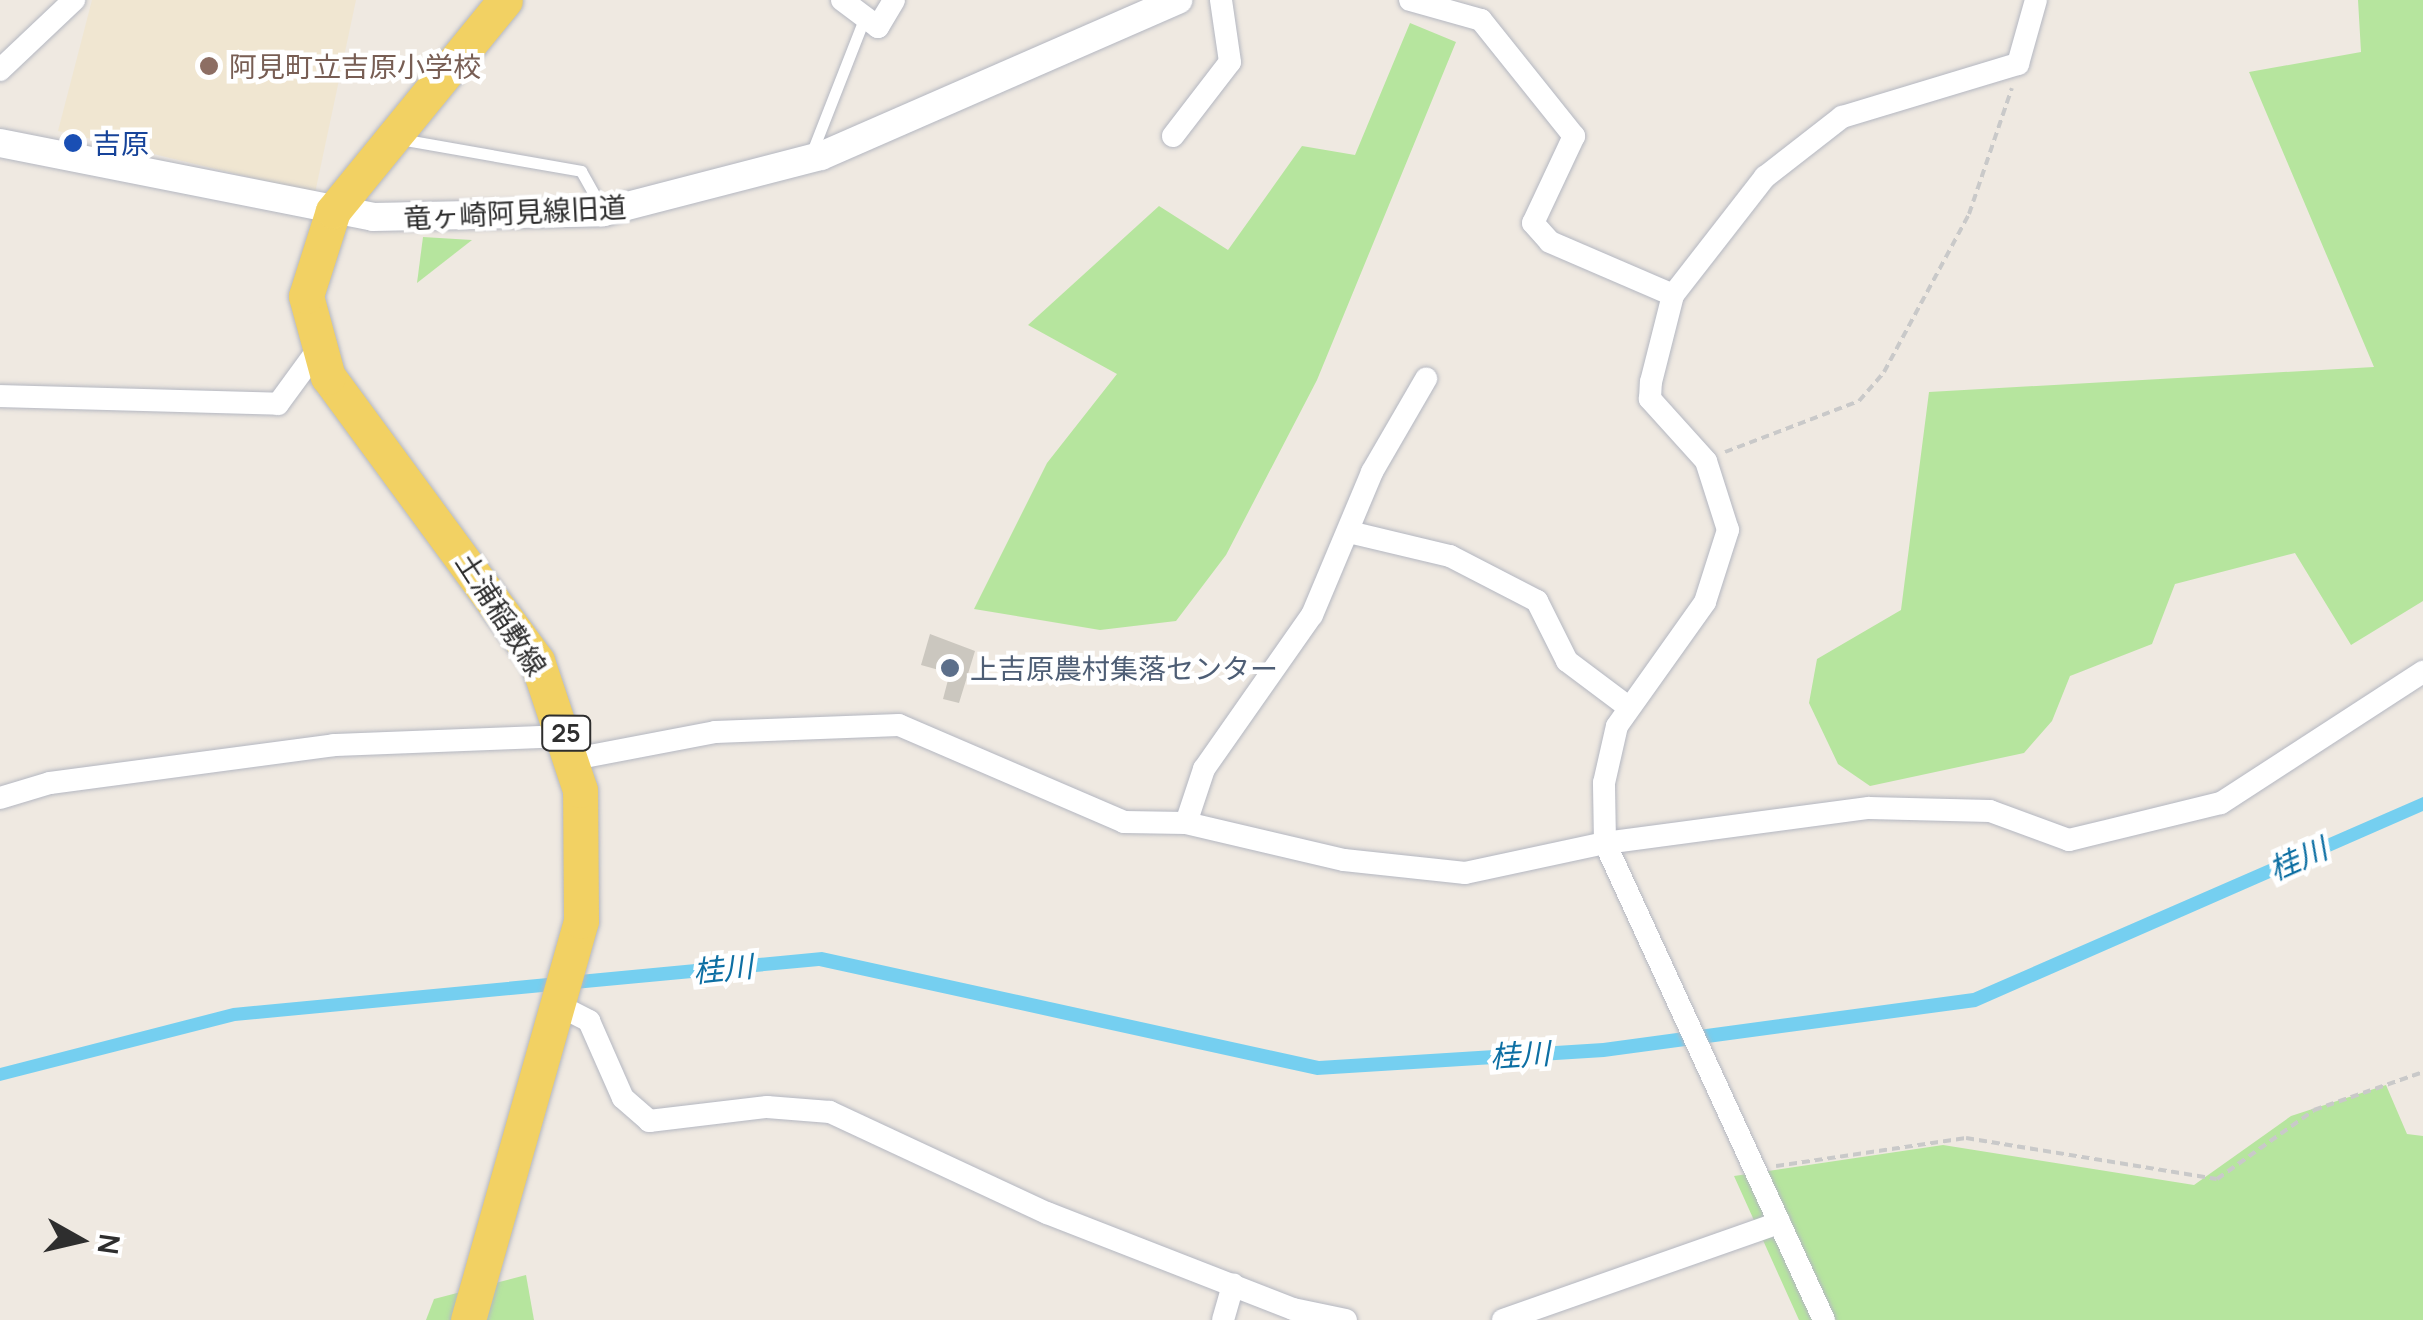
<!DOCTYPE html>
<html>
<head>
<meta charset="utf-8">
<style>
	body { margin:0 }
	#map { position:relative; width:2423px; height:1320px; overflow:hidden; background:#efe9e1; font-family:Manrope,"Noto Sans JP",sans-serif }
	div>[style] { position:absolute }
	.education>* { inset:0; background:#f0e6d1 }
	.green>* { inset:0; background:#b6e59e }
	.water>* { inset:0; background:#75cff0 }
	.building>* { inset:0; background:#cbc7bf }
	.path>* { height:4px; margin-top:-2px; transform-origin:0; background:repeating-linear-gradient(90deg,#c9c9c9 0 8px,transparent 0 13px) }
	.roads { filter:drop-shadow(0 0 2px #b4b7c1) drop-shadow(0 0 2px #b4b7c1) }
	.service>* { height:11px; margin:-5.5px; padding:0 5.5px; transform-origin:5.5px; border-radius:5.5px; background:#fff }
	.minor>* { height:22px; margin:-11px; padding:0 11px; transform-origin:11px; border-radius:11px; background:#fff }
	.tertiary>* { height:28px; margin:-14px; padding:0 14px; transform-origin:14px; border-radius:14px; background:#fff }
	.primary>* { height:35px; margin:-17.5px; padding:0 17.5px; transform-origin:17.5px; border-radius:17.5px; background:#f2d163 }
	.dots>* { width:28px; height:28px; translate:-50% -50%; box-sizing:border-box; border:5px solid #fff; border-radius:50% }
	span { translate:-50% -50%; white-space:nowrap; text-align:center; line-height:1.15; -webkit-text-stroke:9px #fff; paint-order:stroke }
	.shield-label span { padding:2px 8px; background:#fff; border:2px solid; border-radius:8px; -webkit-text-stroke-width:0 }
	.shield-label { font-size:25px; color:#2e2e2e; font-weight:700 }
	.education-label { font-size:28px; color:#785e54 }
	.left { translate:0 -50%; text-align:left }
	.transit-label { font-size:28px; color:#164399 }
	.street-label { font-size:28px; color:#2e2e2e }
	.service-label { font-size:28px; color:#4e5e75 }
	.water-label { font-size:30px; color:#0d6fa3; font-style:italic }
	.north { position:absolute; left:30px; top:1190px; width:100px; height:100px; -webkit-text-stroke:8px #fff; paint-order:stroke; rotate:98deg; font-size:28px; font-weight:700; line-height:40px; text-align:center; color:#2e2e2e }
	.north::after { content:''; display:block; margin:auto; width:35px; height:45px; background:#2e2e2e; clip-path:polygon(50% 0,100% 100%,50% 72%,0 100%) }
</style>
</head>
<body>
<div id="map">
	<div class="education">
		<div style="clip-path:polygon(92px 0,356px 0,315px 193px,58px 131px)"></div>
	</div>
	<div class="green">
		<div style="clip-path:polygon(2358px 0,2423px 0,2423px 601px,2351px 645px,2295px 553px,2175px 584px,2152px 644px,2070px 676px,2052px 721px,2024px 753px,1870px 786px,1838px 764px,1809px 703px,1817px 659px,1901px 610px,1929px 392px,2374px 367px,2249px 72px,2361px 52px)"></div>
		<div style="clip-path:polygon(1410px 23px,1456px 42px,1317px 380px,1226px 555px,1176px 621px,1100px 630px,974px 609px,1047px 463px,1117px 374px,1028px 325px,1159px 206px,1228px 250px,1302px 146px,1355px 155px)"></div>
		<div style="clip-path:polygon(423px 237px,472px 240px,417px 283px)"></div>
		<div style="clip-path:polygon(2386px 1085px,2407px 1134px,2423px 1136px,2423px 1320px,1799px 1320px,1734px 1176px,1943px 1145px,2194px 1185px,2291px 1116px)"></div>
		<div style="clip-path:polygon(526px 1275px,534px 1320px,426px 1320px,434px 1299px)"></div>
	</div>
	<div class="water">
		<div style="clip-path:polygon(2423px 797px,2423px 811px,1976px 1007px,1604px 1057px,1317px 1075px,819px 966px,235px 1021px,0 1081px,0 1068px,233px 1008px,822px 952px,1319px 1061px,1603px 1043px,1973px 993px)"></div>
	</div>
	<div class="building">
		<div style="clip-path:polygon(930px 634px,975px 651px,959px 703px,943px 699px,948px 680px,939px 670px,921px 665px)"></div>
	</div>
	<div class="path">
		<div style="left:1725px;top:452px;width:143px;rotate:-20.8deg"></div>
		<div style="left:1859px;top:401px;width:38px;rotate:-49deg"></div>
		<div style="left:1884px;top:372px;width:179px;rotate:-61.7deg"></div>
		<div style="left:1969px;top:214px;width:133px;rotate:-71.2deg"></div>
		<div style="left:1776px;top:1166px;width:192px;rotate:-8.4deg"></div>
		<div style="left:1966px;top:1138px;width:254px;rotate:9.3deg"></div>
		<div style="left:2217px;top:1179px;width:119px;rotate:-35.4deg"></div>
		<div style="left:2314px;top:1110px;width:115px;rotate:-19.2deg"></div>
	</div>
	<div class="roads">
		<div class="service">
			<div style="left:400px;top:139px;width:184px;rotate:10deg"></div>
			<div style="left:581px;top:171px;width:47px;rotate:60.7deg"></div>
			<div style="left:810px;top:157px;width:150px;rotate:-68.6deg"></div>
		</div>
		<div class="minor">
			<div style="left:842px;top:0;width:45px;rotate:36.9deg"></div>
			<div style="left:878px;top:27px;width:31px;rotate:-59deg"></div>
			<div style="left:1410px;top:0;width:74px;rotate:15.7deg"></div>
			<div style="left:1481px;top:20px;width:149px;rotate:51.3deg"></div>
			<div style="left:1574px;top:136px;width:96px;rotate:115.2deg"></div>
			<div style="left:1533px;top:223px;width:25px;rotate:48deg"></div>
			<div style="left:1550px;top:242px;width:134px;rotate:23.3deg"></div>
			<div style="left:0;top:70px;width:102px;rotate:-43.4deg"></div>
			<div style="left:1173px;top:136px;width:93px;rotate:-52.4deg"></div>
			<div style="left:1230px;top:62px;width:63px;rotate:-98.3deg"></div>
			<div style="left:0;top:396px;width:278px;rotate:1.6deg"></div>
			<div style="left:278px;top:404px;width:64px;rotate:-53.8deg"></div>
			<div style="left:1349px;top:532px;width:104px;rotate:13.4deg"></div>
			<div style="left:1450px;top:556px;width:98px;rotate:27.3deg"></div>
			<div style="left:1537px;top:601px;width:67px;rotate:63.4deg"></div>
			<div style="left:1567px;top:661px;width:75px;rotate:36.9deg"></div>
			<div style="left:574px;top:759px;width:144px;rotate:-10.8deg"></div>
			<div style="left:715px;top:732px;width:184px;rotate:-2.2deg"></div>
			<div style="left:899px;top:725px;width:245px;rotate:23.3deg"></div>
			<div style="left:1124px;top:822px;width:62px;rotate:0.9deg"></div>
			<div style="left:1186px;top:823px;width:162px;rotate:13.2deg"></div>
			<div style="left:1344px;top:860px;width:122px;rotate:6.1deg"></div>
			<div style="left:1465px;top:873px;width:143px;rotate:-12.1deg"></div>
			<div style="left:1605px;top:843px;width:266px;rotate:-7.6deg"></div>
			<div style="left:1869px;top:808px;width:121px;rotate:1.4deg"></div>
			<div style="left:1990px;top:811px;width:84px;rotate:20.2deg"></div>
			<div style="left:2069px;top:840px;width:156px;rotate:-13.7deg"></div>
			<div style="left:2221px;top:803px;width:241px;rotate:-33deg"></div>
			<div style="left:0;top:798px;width:52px;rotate:-16.7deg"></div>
			<div style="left:50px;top:783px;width:287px;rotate:-7.6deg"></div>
			<div style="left:334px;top:745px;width:234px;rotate:-2.2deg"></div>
			<div style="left:1186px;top:823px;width:57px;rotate:-71.6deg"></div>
			<div style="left:1204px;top:769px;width:188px;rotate:-55deg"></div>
			<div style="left:1312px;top:615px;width:155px;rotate:-67.2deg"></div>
			<div style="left:1372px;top:472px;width:108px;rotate:-59.9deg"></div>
			<div style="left:560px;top:1006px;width:33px;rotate:27deg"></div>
			<div style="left:589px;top:1021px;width:84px;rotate:66.2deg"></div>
			<div style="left:623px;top:1098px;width:35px;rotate:41deg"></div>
			<div style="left:649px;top:1121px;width:119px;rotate:-6.8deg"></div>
			<div style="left:767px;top:1107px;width:63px;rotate:4.5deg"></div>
			<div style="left:830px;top:1112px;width:239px;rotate:25deg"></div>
			<div style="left:1047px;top:1213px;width:264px;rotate:21.3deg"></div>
			<div style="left:1293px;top:1309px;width:54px;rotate:11.7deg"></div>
			<div style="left:1223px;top:1320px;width:37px;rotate:-74deg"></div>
			<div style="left:1503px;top:1320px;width:293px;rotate:-19.4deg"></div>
			<div style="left:1824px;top:1320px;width:525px;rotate:-114.66deg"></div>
			<div style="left:1605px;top:843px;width:60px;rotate:-91deg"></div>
			<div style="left:1604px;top:783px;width:58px;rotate:-77.2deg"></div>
			<div style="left:1617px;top:726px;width:152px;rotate:-54.6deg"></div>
			<div style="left:1705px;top:602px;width:76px;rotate:-72.3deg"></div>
			<div style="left:1728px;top:530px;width:72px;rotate:-107.7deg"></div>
			<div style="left:1706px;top:461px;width:84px;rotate:-132.1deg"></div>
			<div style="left:1650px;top:399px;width:17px;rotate:-87deg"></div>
			<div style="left:1651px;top:382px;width:90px;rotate:-75.8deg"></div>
			<div style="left:1673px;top:295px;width:150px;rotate:-52.1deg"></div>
			<div style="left:1765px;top:177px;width:98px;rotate:-37.9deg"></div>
			<div style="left:1842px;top:117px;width:184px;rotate:-16.8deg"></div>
			<div style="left:2018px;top:64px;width:66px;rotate:-74.3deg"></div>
		</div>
		<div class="tertiary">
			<div style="left:0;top:143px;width:380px;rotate:11.2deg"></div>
			<div style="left:373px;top:217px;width:231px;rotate:-1.2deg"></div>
			<div style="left:604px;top:212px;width:224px;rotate:-14.5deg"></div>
			<div style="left:821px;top:156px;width:390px;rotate:-23.6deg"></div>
		</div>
		<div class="primary">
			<div style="left:468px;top:1320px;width:415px;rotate:-74.2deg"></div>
			<div style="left:581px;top:921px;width:131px;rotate:-90.4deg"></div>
			<div style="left:580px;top:790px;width:136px;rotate:-108.4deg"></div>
			<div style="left:537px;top:661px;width:353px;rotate:-126.3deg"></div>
			<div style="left:328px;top:377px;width:84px;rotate:-105.2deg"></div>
			<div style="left:306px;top:296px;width:89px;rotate:-72.4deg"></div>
			<div style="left:333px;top:211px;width:272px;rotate:-50.8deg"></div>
		</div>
	</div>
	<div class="dots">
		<div style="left:209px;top:66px;background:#8d6e63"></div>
		<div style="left:73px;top:143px;background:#1a4fb4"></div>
		<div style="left:950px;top:668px;background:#5c6f8a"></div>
	</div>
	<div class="shield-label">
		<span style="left:566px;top:733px">25</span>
	</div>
	<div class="education-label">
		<span class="left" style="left:229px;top:66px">阿見町立吉原小学校</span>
	</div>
	<div class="transit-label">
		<span class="left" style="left:93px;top:143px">吉原</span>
	</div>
	<div class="street-label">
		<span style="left:515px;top:212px;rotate:-3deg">竜ヶ崎阿見線旧道</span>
		<span style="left:502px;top:614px;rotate:57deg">土浦稲敷線</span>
	</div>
	<div class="service-label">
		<span class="left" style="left:970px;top:668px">上吉原農村集落センター</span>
	</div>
	<div class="water-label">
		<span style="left:2298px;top:859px;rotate:-24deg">桂川</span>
		<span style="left:723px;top:969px;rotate:-6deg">桂川</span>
		<span style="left:1520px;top:1055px;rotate:-4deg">桂川</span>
	</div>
	<div class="north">N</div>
</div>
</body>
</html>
